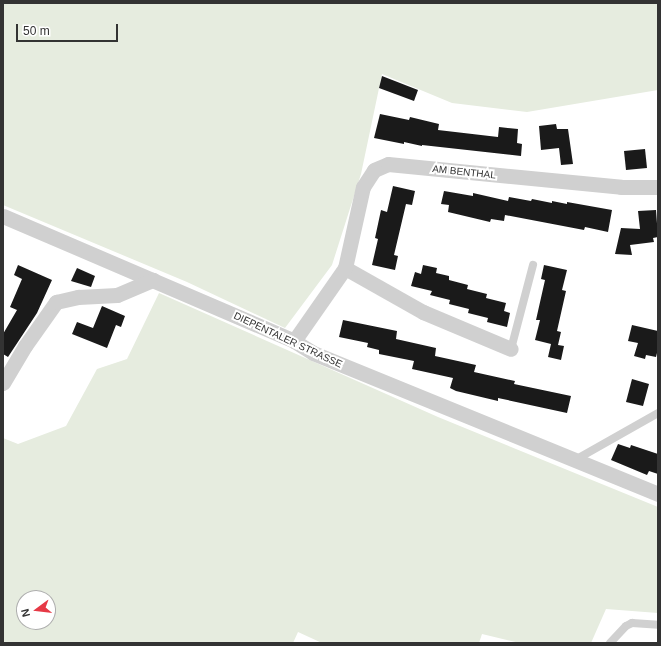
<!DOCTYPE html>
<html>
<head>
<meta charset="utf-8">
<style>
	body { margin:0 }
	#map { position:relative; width:661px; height:646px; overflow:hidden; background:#fff; font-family:Helvetica,sans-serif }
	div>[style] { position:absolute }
	.green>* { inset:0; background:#e6ecdf }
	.building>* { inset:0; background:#1a1a1a }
	.lane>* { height:8px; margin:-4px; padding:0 4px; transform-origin:4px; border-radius:4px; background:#d0d0d0 }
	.street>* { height:15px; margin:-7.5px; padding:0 7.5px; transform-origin:7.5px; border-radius:7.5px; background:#d0d0d0 }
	span { translate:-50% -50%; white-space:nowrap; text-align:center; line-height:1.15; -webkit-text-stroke:4px #fff; paint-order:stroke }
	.street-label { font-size:10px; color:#333 }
	.frame { position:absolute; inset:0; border:4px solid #333; pointer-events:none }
	.north { position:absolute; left:16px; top:590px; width:40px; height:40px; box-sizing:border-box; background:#fff; border:1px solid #adadad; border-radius:50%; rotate:255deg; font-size:11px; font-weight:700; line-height:16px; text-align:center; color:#333 }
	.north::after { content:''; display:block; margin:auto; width:14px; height:18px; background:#e63946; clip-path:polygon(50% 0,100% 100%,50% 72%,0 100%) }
	.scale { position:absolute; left:16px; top:24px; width:102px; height:18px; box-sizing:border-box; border:2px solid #333; border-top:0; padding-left:5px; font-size:12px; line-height:14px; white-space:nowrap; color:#333; -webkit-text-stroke:3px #fff; paint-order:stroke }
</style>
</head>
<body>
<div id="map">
	<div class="green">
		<div style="clip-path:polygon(3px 3px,658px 3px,658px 90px,527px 112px,452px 103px,382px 74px,361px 174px,332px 265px,285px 328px,187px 282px,3px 205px)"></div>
		<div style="clip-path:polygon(evenodd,159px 293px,438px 417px,658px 507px,658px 613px,606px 609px,591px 643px,520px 643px,482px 634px,479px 643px,322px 643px,298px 632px,293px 643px,3px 643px,3px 438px,18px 444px,66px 426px,97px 369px,127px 359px,159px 293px,24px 598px,48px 598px,48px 622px,24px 622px,24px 598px)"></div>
	</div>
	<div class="building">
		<div style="clip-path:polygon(382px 76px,418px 90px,414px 101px,379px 88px)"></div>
		<div style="clip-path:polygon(380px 114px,409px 120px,410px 117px,439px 124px,438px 130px,498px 137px,499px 127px,518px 129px,517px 143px,522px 144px,521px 156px,422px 145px,422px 146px,404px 142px,404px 144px,374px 138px)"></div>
		<div style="clip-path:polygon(556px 124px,557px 129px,568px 129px,573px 164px,561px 165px,559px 148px,541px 150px,539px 126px)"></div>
		<div style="clip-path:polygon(645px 149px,647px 168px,626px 170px,624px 151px)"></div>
		<div style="clip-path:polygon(393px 186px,415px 191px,412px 205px,406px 204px,394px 255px,398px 256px,395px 270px,372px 265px,378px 239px,375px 238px,381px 210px,387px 212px)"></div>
		<div style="clip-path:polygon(444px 191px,473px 196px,473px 193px,508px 201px,509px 197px,531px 201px,532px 199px,552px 203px,552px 201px,567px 204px,567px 202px,612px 210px,608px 232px,585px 227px,584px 230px,505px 215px,504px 221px,491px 219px,490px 222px,448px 212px,449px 205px,441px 204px)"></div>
		<div style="clip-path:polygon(656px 210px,658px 237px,653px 238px,654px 242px,630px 245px,632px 255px,615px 254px,621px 228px,640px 229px,638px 211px)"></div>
		<div style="clip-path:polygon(18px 265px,52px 280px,37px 313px,8px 357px,3px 354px,3px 334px,17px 310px,10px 307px,22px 279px,14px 275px)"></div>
		<div style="clip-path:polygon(423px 265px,437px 268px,436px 273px,449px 276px,449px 280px,468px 285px,467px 289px,487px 294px,486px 298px,506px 303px,504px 311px,510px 313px,507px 327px,487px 322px,488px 318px,468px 313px,469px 309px,449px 304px,450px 300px,430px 295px,432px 291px,411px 286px,415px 272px,421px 274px)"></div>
		<div style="clip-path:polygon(544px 265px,567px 270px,562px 290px,566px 291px,557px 331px,561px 332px,558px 345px,564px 346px,561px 360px,548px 357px,551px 344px,535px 340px,540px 320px,536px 320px,545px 280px,541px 279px)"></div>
		<div style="clip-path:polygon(77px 268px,95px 276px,91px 287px,71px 281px)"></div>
		<div style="clip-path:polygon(102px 306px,125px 316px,121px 327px,116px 325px,107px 348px,72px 334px,77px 322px,93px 328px)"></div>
		<div style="clip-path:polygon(343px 320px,397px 331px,396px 339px,436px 348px,435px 356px,476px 365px,474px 372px,515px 381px,514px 384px,571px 396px,567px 413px,498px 398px,498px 401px,456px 391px,450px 388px,453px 378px,412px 369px,414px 361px,379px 354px,379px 350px,367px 347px,368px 343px,339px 337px)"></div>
		<div style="clip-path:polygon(632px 325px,658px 331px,658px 349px,656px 357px,646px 355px,645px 359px,634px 356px,638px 343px,628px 341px)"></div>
		<div style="clip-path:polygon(632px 379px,649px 384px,643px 406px,626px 402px)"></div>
		<div style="clip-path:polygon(618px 444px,630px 448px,631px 445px,658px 454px,658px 474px,649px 471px,647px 475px,611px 460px)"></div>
	</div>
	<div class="lane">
		<div style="left:511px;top:349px;width:87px;rotate:-75.3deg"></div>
		<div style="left:575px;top:460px;width:95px;rotate:-29.5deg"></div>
		<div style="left:610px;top:643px;width:23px;rotate:-47deg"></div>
		<div style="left:626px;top:626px;width:7px;rotate:-27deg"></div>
		<div style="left:632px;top:623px;width:26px;rotate:4deg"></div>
	</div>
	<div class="street">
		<div style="left:3px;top:216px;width:317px;rotate:23.2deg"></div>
		<div style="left:294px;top:341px;width:22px;rotate:32deg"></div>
		<div style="left:313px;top:353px;width:373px;rotate:22.2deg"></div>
		<div style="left:345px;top:268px;width:90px;rotate:29.4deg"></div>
		<div style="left:423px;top:312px;width:95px;rotate:22.8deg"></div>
		<div style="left:294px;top:341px;width:89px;rotate:-55.1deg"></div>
		<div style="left:345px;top:268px;width:83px;rotate:-77.5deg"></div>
		<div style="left:363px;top:187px;width:20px;rotate:-57deg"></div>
		<div style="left:374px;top:170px;width:15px;rotate:-23deg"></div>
		<div style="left:388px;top:164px;width:234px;rotate:5.6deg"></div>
		<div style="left:621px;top:187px;width:37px"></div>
		<div style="left:3px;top:383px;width:43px;rotate:-59.3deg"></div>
		<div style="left:25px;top:346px;width:54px;rotate:-54.8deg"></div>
		<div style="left:56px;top:302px;width:23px;rotate:-13deg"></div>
		<div style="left:78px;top:297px;width:39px;rotate:-3deg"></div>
		<div style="left:117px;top:295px;width:39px;rotate:-23deg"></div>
	</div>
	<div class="street-label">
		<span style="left:464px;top:172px;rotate:6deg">AM BENTHAL</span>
		<span style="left:288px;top:340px;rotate:25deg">DIEPENTALER STRASSE</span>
	</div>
	<div class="frame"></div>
	<div class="north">N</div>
	<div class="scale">50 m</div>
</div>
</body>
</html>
